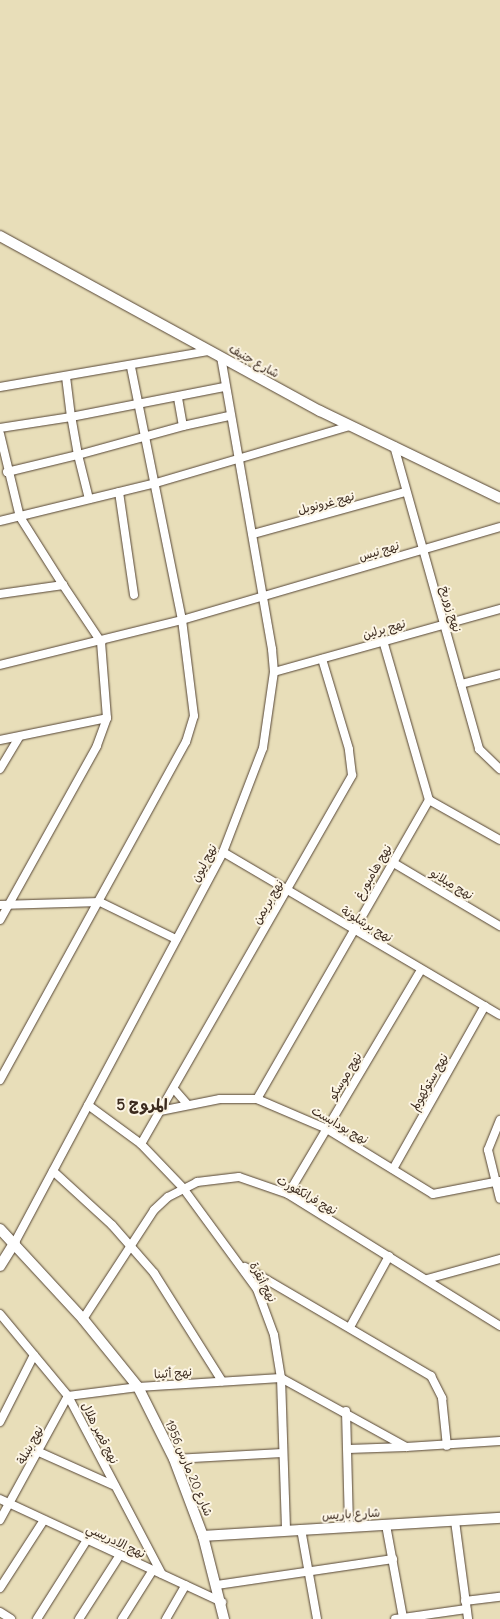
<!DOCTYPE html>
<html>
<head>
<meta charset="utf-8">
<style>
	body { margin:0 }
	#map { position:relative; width:500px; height:1619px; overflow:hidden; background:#e8deb9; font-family:Delius,"Playpen Sans Arabic",sans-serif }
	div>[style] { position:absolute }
	.roads { filter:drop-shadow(0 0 1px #554535) drop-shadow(0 0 1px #554535) }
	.street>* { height:8px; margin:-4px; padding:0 4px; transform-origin:4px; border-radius:4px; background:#fff }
	.secondary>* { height:10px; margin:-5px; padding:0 5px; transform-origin:5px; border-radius:5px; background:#fff }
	span { translate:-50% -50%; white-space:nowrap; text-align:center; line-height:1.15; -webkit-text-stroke:4px #fcf5e5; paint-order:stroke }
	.street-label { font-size:12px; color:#3b2a1e }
	.quarter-label { font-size:15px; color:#3b2a1e; font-weight:700 }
</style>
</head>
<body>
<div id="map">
	<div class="roads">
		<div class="street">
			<div style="left:0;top:387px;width:211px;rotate:-9.8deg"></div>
			<div style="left:178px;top:398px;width:28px;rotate:80deg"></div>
			<div style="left:183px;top:426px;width:47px;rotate:-12.3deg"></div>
			<div style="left:0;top:428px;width:72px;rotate:-8.8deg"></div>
			<div style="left:71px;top:417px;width:40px;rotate:-97.1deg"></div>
			<div style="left:0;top:434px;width:85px;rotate:76.5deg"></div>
			<div style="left:20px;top:517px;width:80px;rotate:57.7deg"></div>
			<div style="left:394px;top:446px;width:315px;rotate:74.3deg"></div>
			<div style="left:479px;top:749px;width:29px;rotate:44deg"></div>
			<div style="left:7px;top:472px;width:73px;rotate:-13.5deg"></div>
			<div style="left:78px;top:455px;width:39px;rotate:-100deg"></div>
			<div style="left:71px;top:417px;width:156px;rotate:-11.1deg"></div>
			<div style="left:119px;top:492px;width:104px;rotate:81.7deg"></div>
			<div style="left:89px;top:499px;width:45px;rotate:-104deg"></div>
			<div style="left:78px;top:455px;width:109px;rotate:-15.4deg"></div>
			<div style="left:0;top:521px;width:161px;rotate:-13.7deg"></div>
			<div style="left:156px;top:483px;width:202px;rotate:-16.4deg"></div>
			<div style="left:253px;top:534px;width:158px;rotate:-15.4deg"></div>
			<div style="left:0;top:594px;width:64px;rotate:-8.1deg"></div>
			<div style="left:63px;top:585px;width:69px;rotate:56.3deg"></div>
			<div style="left:101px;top:642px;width:76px;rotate:85.5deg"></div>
			<div style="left:107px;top:718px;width:30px;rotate:110deg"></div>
			<div style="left:97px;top:746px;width:199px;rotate:119.1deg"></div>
			<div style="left:0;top:665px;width:187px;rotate:-13.9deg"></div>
			<div style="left:182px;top:620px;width:331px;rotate:-16.3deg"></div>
			<div style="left:274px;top:672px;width:235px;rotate:-15.6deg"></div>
			<div style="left:461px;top:684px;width:40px;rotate:-14.4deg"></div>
			<div style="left:0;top:740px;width:109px;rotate:-11.6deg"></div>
			<div style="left:0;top:769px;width:37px;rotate:-59deg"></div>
			<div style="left:429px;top:800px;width:81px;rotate:29.4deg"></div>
			<div style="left:223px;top:852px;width:321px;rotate:30.5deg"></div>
			<div style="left:392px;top:862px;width:126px;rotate:30.7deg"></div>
			<div style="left:0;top:905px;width:100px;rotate:-1.7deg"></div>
			<div style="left:100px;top:902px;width:85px;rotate:26deg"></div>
			<div style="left:0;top:1080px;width:386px;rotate:-61.2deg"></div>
			<div style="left:186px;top:742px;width:27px;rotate:-73deg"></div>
			<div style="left:194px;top:716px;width:97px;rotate:-97.1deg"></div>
			<div style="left:182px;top:620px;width:258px;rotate:-101.4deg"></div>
			<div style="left:174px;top:1089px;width:20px;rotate:49deg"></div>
			<div style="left:257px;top:1099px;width:345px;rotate:-60.1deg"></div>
			<div style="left:429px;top:800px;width:166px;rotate:-106.1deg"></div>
			<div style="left:88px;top:1105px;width:66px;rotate:36.3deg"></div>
			<div style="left:141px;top:1144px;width:61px;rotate:46.3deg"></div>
			<div style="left:183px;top:1188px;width:125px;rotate:53.8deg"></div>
			<div style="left:257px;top:1289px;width:49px;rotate:69.7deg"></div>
			<div style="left:274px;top:1335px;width:44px;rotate:80.8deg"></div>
			<div style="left:281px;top:1378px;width:152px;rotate:88.1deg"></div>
			<div style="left:160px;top:1111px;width:61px;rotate:-11.3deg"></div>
			<div style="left:220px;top:1099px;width:37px"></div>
			<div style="left:257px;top:1099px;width:76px;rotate:23.2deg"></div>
			<div style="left:327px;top:1129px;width:124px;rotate:31.5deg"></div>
			<div style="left:433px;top:1194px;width:68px;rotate:-11deg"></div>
			<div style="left:500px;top:1120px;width:32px;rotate:112deg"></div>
			<div style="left:488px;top:1150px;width:50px;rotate:76.2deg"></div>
			<div style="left:141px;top:1144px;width:425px;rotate:-60.2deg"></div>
			<div style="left:352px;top:775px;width:26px;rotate:-97deg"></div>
			<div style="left:349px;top:749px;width:94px;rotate:-106.7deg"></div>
			<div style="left:393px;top:1169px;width:187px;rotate:-60.6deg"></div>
			<div style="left:53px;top:1171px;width:80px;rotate:42.5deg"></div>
			<div style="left:112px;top:1225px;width:64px;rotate:48.8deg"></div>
			<div style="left:154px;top:1273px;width:128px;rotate:57.8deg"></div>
			<div style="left:288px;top:1194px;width:261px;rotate:-59.3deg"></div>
			<div style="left:15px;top:1242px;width:442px;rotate:-61.9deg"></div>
			<div style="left:223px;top:852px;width:111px;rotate:-69deg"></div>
			<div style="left:263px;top:748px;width:77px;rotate:-81.8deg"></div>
			<div style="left:274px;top:672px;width:23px;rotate:-95deg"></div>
			<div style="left:272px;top:649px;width:296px;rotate:-99.9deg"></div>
			<div style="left:245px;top:1267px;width:216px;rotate:30.4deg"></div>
			<div style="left:431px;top:1376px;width:25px;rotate:63deg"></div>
			<div style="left:442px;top:1398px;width:48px;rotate:84.1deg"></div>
			<div style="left:427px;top:1279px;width:76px;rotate:-15.3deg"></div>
			<div style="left:0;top:1314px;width:107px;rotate:50.3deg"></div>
			<div style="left:68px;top:1396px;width:201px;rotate:62.2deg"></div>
			<div style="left:83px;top:1319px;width:130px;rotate:-56.9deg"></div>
			<div style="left:154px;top:1210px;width:19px;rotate:-43deg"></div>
			<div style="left:168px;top:1197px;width:33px;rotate:-27deg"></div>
			<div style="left:197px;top:1182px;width:42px;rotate:-6.8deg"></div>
			<div style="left:239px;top:1177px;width:52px;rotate:19.1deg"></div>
			<div style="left:288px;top:1194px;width:250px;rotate:31.9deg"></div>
			<div style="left:350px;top:1327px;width:81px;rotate:-61.2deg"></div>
			<div style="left:346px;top:1411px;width:116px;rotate:88.5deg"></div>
			<div style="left:0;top:1422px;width:75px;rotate:-63.1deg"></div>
			<div style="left:348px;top:1449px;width:58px;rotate:-2deg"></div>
			<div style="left:39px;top:1452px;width:83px;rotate:24.1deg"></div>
			<div style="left:174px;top:1459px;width:109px;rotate:-3.2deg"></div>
			<div style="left:0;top:1499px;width:245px;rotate:24.9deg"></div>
			<div style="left:0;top:1520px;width:141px;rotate:-61.3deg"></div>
			<div style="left:68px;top:1396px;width:71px;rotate:-7.3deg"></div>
			<div style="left:138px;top:1387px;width:143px;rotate:-3.6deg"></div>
			<div style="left:281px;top:1378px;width:143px;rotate:28.9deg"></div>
			<div style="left:406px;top:1447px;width:94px;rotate:-3.7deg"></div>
			<div style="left:455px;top:1521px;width:99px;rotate:82.4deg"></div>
			<div style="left:386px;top:1525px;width:95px;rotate:79.6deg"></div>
			<div style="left:403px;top:1618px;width:8px;rotate:173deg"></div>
			<div style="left:301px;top:1529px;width:91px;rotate:79.9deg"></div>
			<div style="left:217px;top:1585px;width:178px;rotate:-8.4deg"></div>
			<div style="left:0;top:1588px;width:81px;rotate:-57.1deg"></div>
			<div style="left:465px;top:1601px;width:35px;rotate:-7deg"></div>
			<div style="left:0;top:1612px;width:13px;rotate:32deg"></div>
			<div style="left:403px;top:1618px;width:64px;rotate:-8.1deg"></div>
			<div style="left:37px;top:1619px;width:93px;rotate:-57.7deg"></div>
			<div style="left:79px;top:1619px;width:76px;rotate:-57.4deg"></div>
			<div style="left:122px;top:1619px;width:58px;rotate:-57.7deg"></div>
			<div style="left:166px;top:1619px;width:39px;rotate:-60deg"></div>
		</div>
		<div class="secondary">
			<div style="left:0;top:236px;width:365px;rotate:28.7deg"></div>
			<div style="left:320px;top:411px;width:200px;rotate:25.8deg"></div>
			<div style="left:0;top:1229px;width:122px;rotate:47.3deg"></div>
			<div style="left:83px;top:1319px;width:87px;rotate:51deg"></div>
			<div style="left:138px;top:1387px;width:80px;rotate:63.4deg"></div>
			<div style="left:174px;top:1459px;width:82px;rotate:69.4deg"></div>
			<div style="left:203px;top:1536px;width:86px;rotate:75.8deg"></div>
			<div style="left:0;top:1266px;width:28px;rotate:-58deg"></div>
			<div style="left:203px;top:1536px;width:298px;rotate:-3.5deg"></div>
		</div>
	</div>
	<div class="street-label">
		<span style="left:254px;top:361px;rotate:29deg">شارع جنيف</span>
		<span style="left:326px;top:503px;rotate:-15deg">نهج غرونوبل</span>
		<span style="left:379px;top:551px;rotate:-17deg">نهج نيس</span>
		<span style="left:451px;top:609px;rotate:74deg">نهج زوريخ</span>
		<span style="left:384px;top:629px;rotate:-16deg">نهج برلين</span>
		<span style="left:204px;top:863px;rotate:-62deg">نهج ليون</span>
		<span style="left:373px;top:872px;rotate:-60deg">نهج هامبورغ</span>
		<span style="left:452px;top:884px;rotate:31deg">نهج ميلانو</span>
		<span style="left:268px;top:902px;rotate:-60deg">نهج بريمن</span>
		<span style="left:367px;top:924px;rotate:31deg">نهج برشلونة</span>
		<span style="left:345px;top:1076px;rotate:-59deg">نهج موسكو</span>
		<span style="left:429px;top:1082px;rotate:-60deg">نهج ستوكهولم</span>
		<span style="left:340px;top:1125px;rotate:30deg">نهج بودابست</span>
		<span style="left:307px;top:1195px;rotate:29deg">نهج فرانكفورت</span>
		<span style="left:263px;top:1282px;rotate:62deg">نهج أنقرة</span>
		<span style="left:173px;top:1373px;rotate:-4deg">نهج أثينا</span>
		<span style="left:100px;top:1433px;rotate:63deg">نهج قصر هلال</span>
		<span style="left:30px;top:1445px;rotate:-62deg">نهج بنبلة</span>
		<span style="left:189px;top:1468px;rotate:67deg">شارع 20 مارس 1956</span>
		<span style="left:351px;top:1514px;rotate:-3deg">شارع باريس</span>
		<span style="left:116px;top:1541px;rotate:25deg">نهج الادريسي</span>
	</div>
	<div class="quarter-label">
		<span style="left:142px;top:1105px">المروج 5</span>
	</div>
</div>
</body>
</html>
